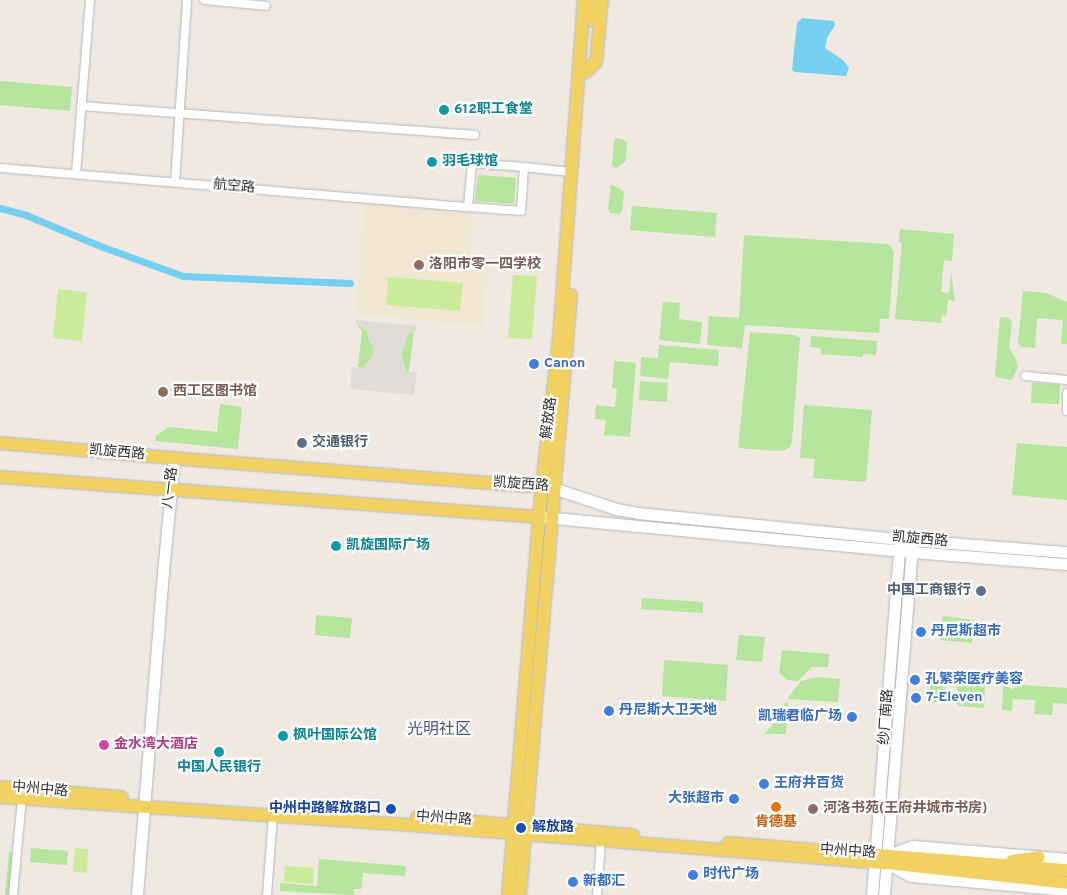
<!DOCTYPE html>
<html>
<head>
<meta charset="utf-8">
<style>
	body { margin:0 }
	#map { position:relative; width:1067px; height:895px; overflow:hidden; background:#efe9e1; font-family:Overpass,"Noto Sans SC",sans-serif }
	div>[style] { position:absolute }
	.education>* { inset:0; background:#f0e6d1 }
	.green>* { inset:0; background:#b6e59e }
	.pitch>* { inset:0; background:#c9ec9a }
	.plaza>* { inset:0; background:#dfdcd8 }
	.water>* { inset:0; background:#75cff0 }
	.canal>* { height:7px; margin:-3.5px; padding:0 3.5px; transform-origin:3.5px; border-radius:3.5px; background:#75cff0 }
	.roads { filter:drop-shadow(0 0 1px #b4b7c1) drop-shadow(0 0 1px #b4b7c1) }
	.street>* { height:8px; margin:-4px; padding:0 4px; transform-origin:4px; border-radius:4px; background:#fff }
	.secondary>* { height:11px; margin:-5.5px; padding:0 5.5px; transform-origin:5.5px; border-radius:5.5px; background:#fff }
	.primary>* { height:12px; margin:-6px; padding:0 6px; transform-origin:6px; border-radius:6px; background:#f2d163 }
	.dots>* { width:14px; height:14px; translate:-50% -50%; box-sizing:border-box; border:2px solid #fff; border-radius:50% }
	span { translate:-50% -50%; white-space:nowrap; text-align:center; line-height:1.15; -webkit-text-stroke:4.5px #fff; paint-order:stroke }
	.culture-label { font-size:14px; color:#0d838f; font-weight:700 }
	.left { translate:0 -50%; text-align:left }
	.street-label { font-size:14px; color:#2e2e2e }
	.education-label { font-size:14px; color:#785e54; font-weight:700 }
	.shop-label { font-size:14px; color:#366cbe; font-weight:700 }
	.right { translate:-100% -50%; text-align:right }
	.service-label { font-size:14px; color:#4e5e75; font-weight:700 }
	.hotel-label { font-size:14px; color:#b23c85; font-weight:700 }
	.transit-label { font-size:14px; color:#164399; font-weight:700 }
	.food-label { font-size:14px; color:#c56008; font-weight:700 }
	.quarter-label { font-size:16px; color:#4d5680 }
</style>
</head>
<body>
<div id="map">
	<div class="education">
		<div style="clip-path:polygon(365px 202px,474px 213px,470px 264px,488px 266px,483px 326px,355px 314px)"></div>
	</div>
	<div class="green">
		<div style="clip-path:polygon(0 81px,72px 87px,70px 111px,0 105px)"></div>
		<div style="clip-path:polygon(617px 138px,624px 140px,627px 143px,626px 161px,616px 168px,612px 165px,614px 141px)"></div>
		<div style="clip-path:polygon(478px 175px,516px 178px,514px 204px,475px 201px)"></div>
		<div style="clip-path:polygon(611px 184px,624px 191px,622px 211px,618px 214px,610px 213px,608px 209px)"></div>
		<div style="clip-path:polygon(632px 206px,717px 213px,715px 237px,630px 230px)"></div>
		<div style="clip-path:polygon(900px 229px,954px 234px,952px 261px,944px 260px,941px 292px,949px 293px,951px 273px,955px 301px,948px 300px,946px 316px,942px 315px,941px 323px,895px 319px,902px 243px,899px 242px)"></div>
		<div style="clip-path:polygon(744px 235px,888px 244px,894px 251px,889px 319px,880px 319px,879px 333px,745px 325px,742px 348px,707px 345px,709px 316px,739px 318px)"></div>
		<div style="clip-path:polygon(1023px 291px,1046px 293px,1067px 302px,1067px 344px,1061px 344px,1063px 320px,1037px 318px,1035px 348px,1021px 347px,1018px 342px)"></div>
		<div style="clip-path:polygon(663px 302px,680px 303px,679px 319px,702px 322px,700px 344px,659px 340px)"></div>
		<div style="clip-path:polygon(1000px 317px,1009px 318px,1012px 322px,1009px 347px,1015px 357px,1018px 367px,1012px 380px,995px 377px)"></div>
		<div style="clip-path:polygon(356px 323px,367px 331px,369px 341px,373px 345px,374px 353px,364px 368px,358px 367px,362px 331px)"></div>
		<div style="clip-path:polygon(414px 331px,409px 371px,406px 371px,401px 353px,408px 334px)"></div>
		<div style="clip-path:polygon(750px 332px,795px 335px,800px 338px,792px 442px,790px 447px,785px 450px,777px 451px,738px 448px)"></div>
		<div style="clip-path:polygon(811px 336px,877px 341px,876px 355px,863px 354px,863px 357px,821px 354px,821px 348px,810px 347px)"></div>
		<div style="clip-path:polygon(659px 345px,719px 350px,718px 366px,670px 362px,668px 379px,640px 376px,641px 357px,658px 358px)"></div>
		<div style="clip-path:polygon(614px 361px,636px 363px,630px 437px,604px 435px,606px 420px,595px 419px,596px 405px,615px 407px,617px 389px,612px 388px)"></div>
		<div style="clip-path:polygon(640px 381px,668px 383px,667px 402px,639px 400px)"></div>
		<div style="clip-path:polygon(1032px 383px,1060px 384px,1059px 404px,1031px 403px)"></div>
		<div style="clip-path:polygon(220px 404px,242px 407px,238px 449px,155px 441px,156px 436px,169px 427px,217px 432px)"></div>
		<div style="clip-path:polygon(804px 405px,872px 410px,866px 482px,813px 478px,815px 459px,800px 458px)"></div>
		<div style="clip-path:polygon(1017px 443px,1067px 447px,1067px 500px,1012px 495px)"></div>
		<div style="clip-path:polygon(642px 598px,703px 602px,703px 613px,641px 609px)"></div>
		<div style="clip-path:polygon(316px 615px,352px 618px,350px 638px,315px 635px)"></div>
		<div style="clip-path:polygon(943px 616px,974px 620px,972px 643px,940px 640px)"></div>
		<div style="clip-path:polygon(739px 635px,765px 637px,762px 662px,736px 660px)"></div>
		<div style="clip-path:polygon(782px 650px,829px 654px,828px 667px,812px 667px,798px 681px,787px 680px,779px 672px)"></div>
		<div style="clip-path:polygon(664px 660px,728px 665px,726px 701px,662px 696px)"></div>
		<div style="clip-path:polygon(818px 677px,840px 679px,838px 702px,787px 699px,801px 681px)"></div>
		<div style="clip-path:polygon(932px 678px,945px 683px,945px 697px,939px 702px,933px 703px,928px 697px)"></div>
		<div style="clip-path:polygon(959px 680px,985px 683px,984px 708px,958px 706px,954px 698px,959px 693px,955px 685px)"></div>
		<div style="clip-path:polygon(1003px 685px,1012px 689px,1021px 685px,1067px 688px,1067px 704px,1053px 703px,1052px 715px,1034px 714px,1035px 700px,1013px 699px,1012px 711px,1002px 710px)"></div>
		<div style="clip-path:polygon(788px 702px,786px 734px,764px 734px,777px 720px,785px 703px)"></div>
		<div style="clip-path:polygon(31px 848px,68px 851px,67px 865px,30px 862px)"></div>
		<div style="clip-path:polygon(9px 852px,13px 852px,10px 895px,5px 895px)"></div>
		<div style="clip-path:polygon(319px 859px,406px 866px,405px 876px,363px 873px,362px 889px,354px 889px,354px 895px,280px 891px,280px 883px,317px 886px)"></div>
	</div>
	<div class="pitch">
		<div style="clip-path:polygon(513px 275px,537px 276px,532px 339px,508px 338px)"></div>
		<div style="clip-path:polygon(388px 277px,463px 283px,460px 311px,386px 305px)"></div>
		<div style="clip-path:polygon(58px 289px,87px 292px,82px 341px,53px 338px)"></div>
		<div style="clip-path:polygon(75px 848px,88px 849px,87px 873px,73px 872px)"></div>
		<div style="clip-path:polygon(285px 866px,314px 868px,313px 884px,284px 882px)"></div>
	</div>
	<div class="plaza">
		<div style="clip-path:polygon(357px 320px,417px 326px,417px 329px,408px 334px,401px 353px,406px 371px,417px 372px,414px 395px,350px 389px,352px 367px,365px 368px,374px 353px,373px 345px,369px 341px,367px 331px,356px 323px)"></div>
	</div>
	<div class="water">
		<div style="clip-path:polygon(802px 18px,834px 21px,835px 25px,827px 38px,825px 48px,843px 60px,849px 68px,846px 76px,795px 72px,792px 70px,797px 23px)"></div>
	</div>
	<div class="canal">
		<div style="left:0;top:208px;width:27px;rotate:15deg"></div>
		<div style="left:26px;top:215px;width:83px;rotate:22.6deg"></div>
		<div style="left:103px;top:247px;width:85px;rotate:19.9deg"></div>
		<div style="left:183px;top:276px;width:167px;rotate:2.4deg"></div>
	</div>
	<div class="roads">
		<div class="street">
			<div style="left:204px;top:0;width:62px;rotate:5.5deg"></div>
			<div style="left:81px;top:106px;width:395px;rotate:4.2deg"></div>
			<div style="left:524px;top:167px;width:44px;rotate:93.9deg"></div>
			<div style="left:521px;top:211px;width:53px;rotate:-175.7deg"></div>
			<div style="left:468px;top:207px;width:44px;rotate:-84.8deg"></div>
			<div style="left:472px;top:163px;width:52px;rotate:4.4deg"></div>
			<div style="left:524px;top:167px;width:47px;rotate:6.1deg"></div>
			<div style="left:0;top:168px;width:470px;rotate:4.8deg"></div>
			<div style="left:76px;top:174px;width:175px;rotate:-85.4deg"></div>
			<div style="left:175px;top:182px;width:182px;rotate:-86.2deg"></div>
			<div style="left:1025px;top:376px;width:42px;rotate:5.4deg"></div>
			<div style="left:1067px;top:393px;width:18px;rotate:90deg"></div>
			<div style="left:13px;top:895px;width:97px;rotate:-84.7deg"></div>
			<div style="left:267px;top:895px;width:80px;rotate:-85.7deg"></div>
			<div style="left:597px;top:895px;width:53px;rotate:-85.7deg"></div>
		</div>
		<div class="secondary">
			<div style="left:547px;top:486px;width:73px;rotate:18.4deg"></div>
			<div style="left:616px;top:509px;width:22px;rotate:10deg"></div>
			<div style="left:638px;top:513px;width:263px;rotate:5.7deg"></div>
			<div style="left:900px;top:539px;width:168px;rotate:4.5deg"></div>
			<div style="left:543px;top:517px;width:385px;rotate:5.4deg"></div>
			<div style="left:926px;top:553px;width:141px;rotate:4.5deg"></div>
			<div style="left:888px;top:855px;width:27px;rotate:-20deg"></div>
			<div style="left:913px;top:846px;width:155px;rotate:4.8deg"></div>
			<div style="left:888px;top:864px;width:26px;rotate:28deg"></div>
			<div style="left:911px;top:876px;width:157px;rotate:5.1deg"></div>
			<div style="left:137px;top:895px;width:334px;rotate:-85.4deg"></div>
			<div style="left:164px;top:562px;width:104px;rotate:-84.5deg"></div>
			<div style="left:872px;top:895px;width:353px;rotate:-85.5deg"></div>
			<div style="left:884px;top:895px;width:352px;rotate:-85.4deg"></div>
		</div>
		<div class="primary">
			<div style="left:591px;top:20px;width:20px;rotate:-84deg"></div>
			<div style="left:586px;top:72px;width:14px;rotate:-45deg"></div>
			<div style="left:596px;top:62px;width:62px;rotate:-84.5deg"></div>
			<div style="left:0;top:443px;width:184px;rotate:5deg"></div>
			<div style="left:183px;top:459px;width:345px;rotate:4.5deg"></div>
			<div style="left:527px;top:486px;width:15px;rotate:-4deg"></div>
			<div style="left:0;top:477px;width:541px;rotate:4.24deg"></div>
			<div style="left:0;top:787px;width:122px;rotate:4.7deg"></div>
			<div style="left:0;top:797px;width:425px;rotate:3.9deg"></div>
			<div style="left:424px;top:826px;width:464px;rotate:4.6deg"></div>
			<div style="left:887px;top:863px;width:181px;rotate:6.3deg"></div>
			<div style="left:417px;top:817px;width:217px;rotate:4.8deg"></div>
			<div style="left:728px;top:843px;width:340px;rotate:4.6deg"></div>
			<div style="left:1012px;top:861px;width:27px;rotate:-8deg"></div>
			<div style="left:508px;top:895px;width:411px;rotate:-85.3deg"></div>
			<div style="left:542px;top:485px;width:147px;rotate:-83.4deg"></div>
			<div style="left:559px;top:339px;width:340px;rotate:-85.8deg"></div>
			<div style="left:520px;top:895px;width:602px;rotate:-85.14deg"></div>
		</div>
	</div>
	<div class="dots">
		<div style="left:444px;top:110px;background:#0f9aa8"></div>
		<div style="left:432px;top:162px;background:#0f9aa8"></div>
		<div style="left:419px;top:265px;background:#8d6e63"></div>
		<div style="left:534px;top:364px;background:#3f7fe0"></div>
		<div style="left:163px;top:392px;background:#8d6e63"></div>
		<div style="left:302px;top:443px;background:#5c6f8a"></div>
		<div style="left:336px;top:546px;background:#0f9aa8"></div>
		<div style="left:981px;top:591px;background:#5c6f8a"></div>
		<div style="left:921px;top:632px;background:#3f7fe0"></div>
		<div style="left:915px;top:680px;background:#3f7fe0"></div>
		<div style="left:916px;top:698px;background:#3f7fe0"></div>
		<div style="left:609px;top:711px;background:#3f7fe0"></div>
		<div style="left:852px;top:717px;background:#3f7fe0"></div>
		<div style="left:283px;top:736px;background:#0f9aa8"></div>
		<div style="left:104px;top:745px;background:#d1479c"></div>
		<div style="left:219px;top:752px;background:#0f9aa8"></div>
		<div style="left:764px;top:784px;background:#3f7fe0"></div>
		<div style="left:734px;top:799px;background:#3f7fe0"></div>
		<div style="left:776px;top:807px;background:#e8710a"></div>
		<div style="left:391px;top:809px;background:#1a4fb4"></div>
		<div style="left:813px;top:809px;background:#8d6e63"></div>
		<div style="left:521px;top:828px;background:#1a4fb4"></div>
		<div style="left:693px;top:875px;background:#3f7fe0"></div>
		<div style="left:573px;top:882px;background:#3f7fe0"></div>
	</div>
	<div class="culture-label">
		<span class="left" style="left:454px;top:110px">612职工食堂</span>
		<span class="left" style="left:442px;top:162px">羽毛球馆</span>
		<span class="left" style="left:346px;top:546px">凯旋国际广场</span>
		<span class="left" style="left:293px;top:736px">枫叶国际公馆</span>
		<span style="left:219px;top:768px">中国人民银行</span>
	</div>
	<div class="street-label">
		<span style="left:234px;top:187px;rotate:5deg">航空路</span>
		<span style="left:550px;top:418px;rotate:-83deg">解放路</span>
		<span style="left:117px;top:453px;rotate:5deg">凯旋西路</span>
		<span style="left:521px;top:485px;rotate:4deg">凯旋西路</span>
		<span style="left:171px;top:488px;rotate:-83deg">八一路</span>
		<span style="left:920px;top:540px;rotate:5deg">凯旋西路</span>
		<span style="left:887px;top:717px;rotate:-86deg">纱厂南路</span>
		<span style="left:40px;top:790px;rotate:5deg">中州中路</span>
		<span style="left:444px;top:819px;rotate:4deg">中州中路</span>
		<span style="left:848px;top:852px;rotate:4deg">中州中路</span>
	</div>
	<div class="education-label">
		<span class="left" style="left:429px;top:265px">洛阳市零一四学校</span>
		<span class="left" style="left:173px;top:392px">西工区图书馆</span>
		<span class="left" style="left:823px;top:809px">河洛书苑(王府井城市书房)</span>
	</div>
	<div class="shop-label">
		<span class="left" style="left:544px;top:364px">Canon</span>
		<span class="left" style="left:931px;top:632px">丹尼斯超市</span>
		<span class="left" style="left:925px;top:680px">孔繁荣医疗美容</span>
		<span class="left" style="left:926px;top:698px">7-Eleven</span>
		<span class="left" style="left:619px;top:711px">丹尼斯大卫天地</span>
		<span class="right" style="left:842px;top:717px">凯瑞·君临广场</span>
		<span class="left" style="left:774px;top:784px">王府井百货</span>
		<span class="right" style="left:724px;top:799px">大张超市</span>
		<span class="left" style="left:703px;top:875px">时代广场</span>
		<span class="left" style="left:583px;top:882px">新都汇</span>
	</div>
	<div class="service-label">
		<span class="left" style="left:312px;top:443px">交通银行</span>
		<span class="right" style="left:971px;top:591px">中国工商银行</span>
	</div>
	<div class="hotel-label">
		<span class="left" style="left:114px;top:745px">金水湾大酒店</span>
	</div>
	<div class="transit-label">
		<span class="right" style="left:381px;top:809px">中州中路解放路口</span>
		<span class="left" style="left:532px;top:828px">解放路</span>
	</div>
	<div class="food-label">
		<span style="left:776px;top:823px">肯德基</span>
	</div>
	<div class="quarter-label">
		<span style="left:439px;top:730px">光明社区</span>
	</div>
</div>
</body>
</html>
